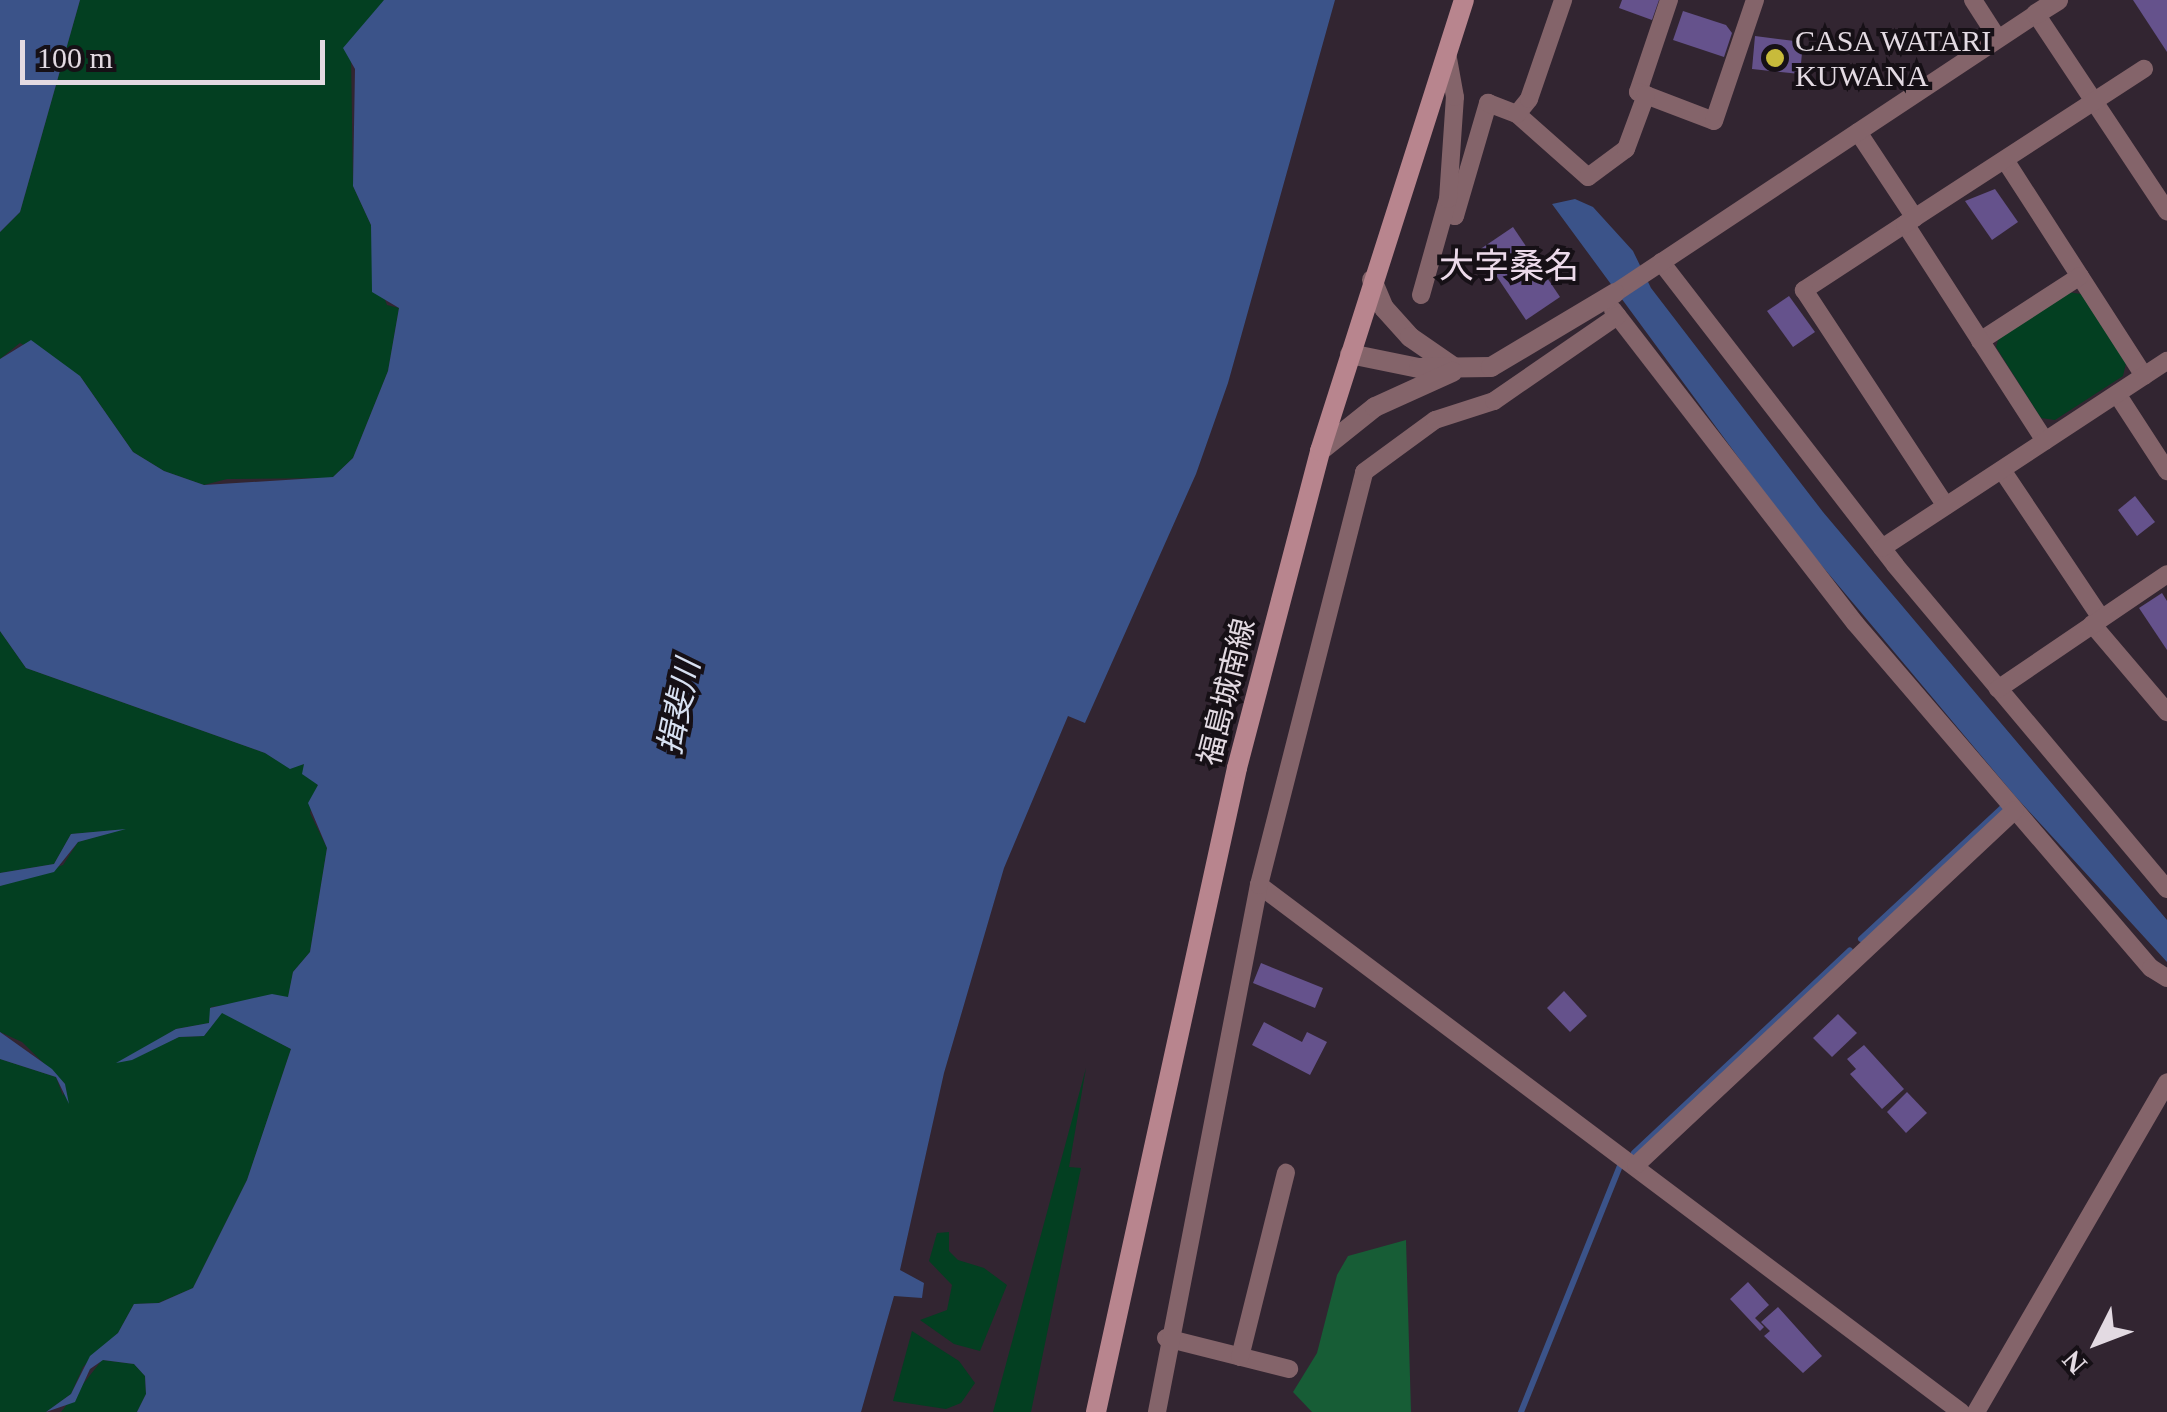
<!DOCTYPE html>
<html>
<head>
<meta charset="utf-8">
<style>
	body { margin:0 }
	#map { position:relative; width:2167px; height:1412px; overflow:hidden; background:#322531; font-family:"Times New Roman","Noto Sans JP",serif }
	div>[style] { position:absolute }
	.green>* { inset:0; background:#033f21 }
	.forest>* { inset:0; background:#175d36 }
	.water>* { inset:0; background:#3b5389 }
	.stream>* { height:6px; margin:-3px; padding:0 3px; transform-origin:3px; border-radius:3px; background:#3b5389 }
	.building>* { inset:0; background:#65528c }
	.minor>* { height:18px; margin:-9px; padding:0 9px; transform-origin:9px; border-radius:9px; background:#84646a }
	.tertiary>* { height:20px; margin:-10px; padding:0 10px; transform-origin:10px; border-radius:10px; background:#84646a }
	.secondary>* { height:20px; margin:-10px; padding:0 10px; transform-origin:10px; border-radius:10px; background:#b8858e }
	.dots>* { width:28px; height:28px; translate:-50% -50%; box-sizing:border-box; border:5px solid #161016; border-radius:50% }
	span { translate:-50% -50%; white-space:nowrap; text-align:center; line-height:1.15; -webkit-text-stroke:8px #161016; paint-order:stroke }
	.poi-label { font-size:30px; color:#e3dae2 }
	.left { translate:0 -50%; text-align:left }
	.street-label { font-size:30px; color:#e3dae2 }
	.water-label { font-size:32px; color:#d8e1f2; font-style:italic }
	.quarter-label { font-size:35px; color:#ecdaea }
	.north { position:absolute; left:2047px; top:1292px; width:100px; height:100px; -webkit-text-stroke:8px #161016; paint-order:stroke; rotate:228deg; font-size:28px; font-weight:700; line-height:40px; text-align:center; color:#e3dae2 }
	.north::after { content:''; display:block; margin:auto; width:35px; height:45px; background:#e3dae2; clip-path:polygon(50% 0,100% 100%,50% 72%,0 100%) }
	.scale { position:absolute; left:20px; top:40px; width:305px; height:45px; box-sizing:border-box; border:5px solid #e3dae2; border-top:0; padding-left:12px; font-size:30px; line-height:35px; white-space:nowrap; color:#e3dae2; -webkit-text-stroke:8px #161016; paint-order:stroke }
</style>
</head>
<body>
<div id="map">
	<div class="green">
		<div style="clip-path:polygon(80px 0,384px 0,351px 55px,353px 186px,371px 225px,376px 277px,387px 305px,399px 308px,388px 371px,353px 458px,332px 478px,227px 479px,204px 485px,164px 471px,133px 452px,80px 376px,20px 343px,0 359px,0 232px,20px 212px)"></div>
		<div style="clip-path:polygon(2067px 292px,2081px 294px,2126px 363px,2123px 376px,2055px 420px,2041px 418px,1996px 347px,1999px 337px)"></div>
		<div style="clip-path:polygon(0 631px,26px 668px,265px 753px,290px 768px,304px 764px,318px 786px,310px 813px,327px 848px,310px 952px,293px 972px,288px 998px,211px 1007px,209px 1023px,176px 1029px,125px 1060px,179px 1037px,204px 1036px,222px 1012px,291px 1049px,247px 1180px,193px 1288px,158px 1303px,134px 1304px,118px 1333px,83px 1367px,71px 1394px,46px 1412px,0 1412px,0 1059px,56px 1077px,63px 1096px,65px 1084px,22px 1042px,0 1032px,0 886px,63px 865px,78px 842px,119px 830px,71px 834px,54px 864px,0 873px)"></div>
		<div style="clip-path:polygon(1086px 1068px,1069px 1167px,1081px 1168px,1031px 1412px,993px 1412px)"></div>
		<div style="clip-path:polygon(949px 1232px,949px 1251px,958px 1260px,984px 1268px,1007px 1285px,980px 1351px,954px 1344px,920px 1320px,947px 1310px,952px 1285px,929px 1261px,937px 1233px)"></div>
		<div style="clip-path:polygon(912px 1331px,959px 1361px,975px 1383px,961px 1403px,946px 1409px,893px 1401px)"></div>
		<div style="clip-path:polygon(102px 1360px,134px 1364px,145px 1376px,146px 1394px,137px 1412px,61px 1412px)"></div>
	</div>
	<div class="forest">
		<div style="clip-path:polygon(1406px 1240px,1411px 1412px,1312px 1412px,1293px 1392px,1317px 1353px,1337px 1275px,1348px 1256px)"></div>
	</div>
	<div class="water">
		<div style="clip-path:polygon(0 0,80px 0,20px 212px,0 232px)"></div>
		<div style="clip-path:polygon(384px 0,1335px 0,1228px 383px,1196px 474px,1085px 723px,1068px 716px,1004px 868px,944px 1073px,900px 1270px,924px 1283px,922px 1298px,894px 1296px,861px 1412px,137px 1412px,146px 1394px,145px 1376px,134px 1364px,103px 1360px,90px 1369px,75px 1402px,46px 1412px,71px 1394px,90px 1356px,118px 1333px,134px 1304px,159px 1303px,193px 1288px,247px 1180px,291px 1049px,222px 1013px,204px 1036px,179px 1037px,132px 1060px,116px 1063px,176px 1029px,209px 1023px,210px 1008px,272px 994px,288px 997px,293px 972px,310px 952px,327px 848px,308px 803px,318px 785px,302px 774px,304px 764px,290px 769px,265px 753px,26px 668px,0 631px,0 359px,31px 340px,80px 376px,133px 452px,164px 471px,204px 485px,333px 477px,353px 458px,388px 371px,399px 308px,372px 292px,371px 225px,353px 186px,355px 69px,343px 48px)"></div>
		<div style="clip-path:polygon(1575px 199px,1593px 207px,1633px 251px,1651px 288px,1823px 512px,2167px 920px,2167px 962px,2015px 796px,1791px 529px,1552px 204px)"></div>
		<div style="clip-path:polygon(126px 829px,78px 842px,54px 872px,0 886px,0 873px,54px 864px,71px 834px)"></div>
		<div style="clip-path:polygon(0 1032px,52px 1069px,65px 1084px,69px 1104px,56px 1077px,0 1059px)"></div>
	</div>
	<div class="stream">
		<div style="left:1861px;top:939px;width:194px;rotate:-42.9deg"></div>
		<div style="left:1634px;top:1153px;width:296px;rotate:-43.2deg"></div>
		<div style="left:1521px;top:1412px;width:265px;rotate:-68.1deg"></div>
	</div>
	<div class="building">
		<div style="clip-path:polygon(1622px 0,1659px 0,1652px 20px,1619px 8px)"></div>
		<div style="clip-path:polygon(2133px 0,2167px 0,2167px 52px)"></div>
		<div style="clip-path:polygon(1683px 11px,1726px 25px,1732px 33px,1724px 57px,1673px 40px)"></div>
		<div style="clip-path:polygon(1755px 36px,1803px 42px,1800px 74px,1752px 69px)"></div>
		<div style="clip-path:polygon(1995px 189px,2018px 222px,1992px 240px,1965px 201px)"></div>
		<div style="clip-path:polygon(1513px 227px,1560px 297px,1526px 320px,1479px 250px)"></div>
		<div style="clip-path:polygon(1789px 296px,1815px 332px,1793px 347px,1767px 311px)"></div>
		<div style="clip-path:polygon(2135px 496px,2155px 522px,2137px 536px,2118px 510px)"></div>
		<div style="clip-path:polygon(2162px 593px,2167px 601px,2167px 650px,2139px 608px)"></div>
		<div style="clip-path:polygon(1261px 963px,1323px 988px,1315px 1008px,1253px 983px)"></div>
		<div style="clip-path:polygon(1564px 991px,1587px 1016px,1570px 1032px,1547px 1008px)"></div>
		<div style="clip-path:polygon(1838px 1014px,1857px 1033px,1832px 1057px,1813px 1038px)"></div>
		<div style="clip-path:polygon(1264px 1022px,1302px 1042px,1307px 1032px,1327px 1042px,1310px 1075px,1252px 1045px)"></div>
		<div style="clip-path:polygon(1864px 1045px,1904px 1089px,1882px 1109px,1850px 1074px,1856px 1069px,1847px 1059px)"></div>
		<div style="clip-path:polygon(1907px 1092px,1927px 1113px,1906px 1133px,1887px 1112px)"></div>
		<div style="clip-path:polygon(1748px 1282px,1769px 1305px,1755px 1318px,1764px 1327px,1760px 1331px,1730px 1299px)"></div>
		<div style="clip-path:polygon(1778px 1307px,1822px 1356px,1803px 1373px,1764px 1336px,1770px 1331px,1761px 1322px)"></div>
	</div>
	<div class="minor">
		<div style="left:1669px;top:0;width:97px;rotate:108.6deg"></div>
		<div style="left:1638px;top:92px;width:81px;rotate:20.9deg"></div>
		<div style="left:1714px;top:121px;width:128px;rotate:-71.3deg"></div>
		<div style="left:1973px;top:0;width:46px;rotate:57.3deg"></div>
		<div style="left:1517px;top:114px;width:95px;rotate:41.6deg"></div>
		<div style="left:1588px;top:177px;width:47px;rotate:-36.4deg"></div>
		<div style="left:1626px;top:149px;width:58px;rotate:-69.7deg"></div>
		<div style="left:1858px;top:132px;width:103px;rotate:56.5deg"></div>
		<div style="left:2005px;top:160px;width:257px;rotate:57.2deg"></div>
		<div style="left:1445px;top:214px;width:10px;rotate:11deg"></div>
		<div style="left:1455px;top:216px;width:118px;rotate:-73.7deg"></div>
		<div style="left:1488px;top:103px;width:31px;rotate:21deg"></div>
		<div style="left:1517px;top:114px;width:19px;rotate:-51deg"></div>
		<div style="left:1529px;top:99px;width:105px;rotate:-71deg"></div>
		<div style="left:1905px;top:224px;width:121px;rotate:146.8deg"></div>
		<div style="left:1804px;top:290px;width:258px;rotate:56.7deg"></div>
		<div style="left:1661px;top:262px;width:383px;rotate:52.3deg"></div>
		<div style="left:1895px;top:565px;width:423px;rotate:50deg"></div>
		<div style="left:1615px;top:293px;width:505px;rotate:-33.53deg"></div>
		<div style="left:2036px;top:14px;width:237px;rotate:56.4deg"></div>
		<div style="left:1421px;top:295px;width:100px;rotate:-74.3deg"></div>
		<div style="left:1448px;top:199px;width:102px;rotate:-86.1deg"></div>
		<div style="left:1455px;top:97px;width:45px;rotate:-100.3deg"></div>
		<div style="left:1613px;top:310px;width:396px;rotate:52.3deg"></div>
		<div style="left:1855px;top:623px;width:455px;rotate:49.4deg"></div>
		<div style="left:2151px;top:968px;width:19px;rotate:32deg"></div>
		<div style="left:1980px;top:341px;width:119px;rotate:-33deg"></div>
		<div style="left:2117px;top:394px;width:92px;rotate:57deg"></div>
		<div style="left:2045px;top:441px;width:258px;rotate:-122.8deg"></div>
		<div style="left:1905px;top:224px;width:285px;rotate:-33deg"></div>
		<div style="left:2002px;top:470px;width:178px;rotate:56.2deg"></div>
		<div style="left:1882px;top:548px;width:341px;rotate:-33.3deg"></div>
		<div style="left:2092px;top:624px;width:116px;rotate:49.6deg"></div>
		<div style="left:1998px;top:689px;width:204px;rotate:-34.2deg"></div>
		<div style="left:1259px;top:885px;width:878px;rotate:36.9deg"></div>
		<div style="left:1636px;top:1165px;width:519px;rotate:-43.13deg"></div>
		<div style="left:1166px;top:1338px;width:127px;rotate:14.1deg"></div>
		<div style="left:1240px;top:1357px;width:190px;rotate:-76deg"></div>
		<div style="left:1157px;top:1412px;width:537px;rotate:-79.05deg"></div>
		<div style="left:1259px;top:885px;width:426px;rotate:-75.7deg"></div>
		<div style="left:1364px;top:472px;width:88px;rotate:-36.2deg"></div>
		<div style="left:1435px;top:420px;width:62px;rotate:-17.9deg"></div>
		<div style="left:1494px;top:401px;width:150px;rotate:-34.6deg"></div>
		<div style="left:1976px;top:1412px;width:381px;rotate:-59.9deg"></div>
	</div>
	<div class="tertiary">
		<div style="left:2036px;top:14px;width:26px;rotate:-32deg"></div>
		<div style="left:1372px;top:280px;width:30px;rotate:67deg"></div>
		<div style="left:1384px;top:308px;width:39px;rotate:48deg"></div>
		<div style="left:1410px;top:337px;width:51px;rotate:34.6deg"></div>
		<div style="left:1350px;top:354px;width:70px;rotate:11.5deg"></div>
		<div style="left:1419px;top:368px;width:72px;rotate:-0.8deg"></div>
		<div style="left:1491px;top:367px;width:144px;rotate:-30.8deg"></div>
		<div style="left:1320px;top:451px;width:70px;rotate:-38.7deg"></div>
		<div style="left:1375px;top:407px;width:85px;rotate:-24.4deg"></div>
	</div>
	<div class="secondary">
		<div style="left:1096px;top:1412px;width:659px;rotate:-77.65deg"></div>
		<div style="left:1237px;top:768px;width:328px;rotate:-75.3deg"></div>
		<div style="left:1320px;top:451px;width:473px;rotate:-72.3deg"></div>
	</div>
	<div class="dots">
		<div style="left:1775px;top:58px;background:#c8bb3b"></div>
	</div>
	<div class="poi-label">
		<span class="left" style="left:1795px;top:58px">CASA WATARI<br>KUWANA</span>
	</div>
	<div class="street-label">
		<span style="left:1227px;top:692px;rotate:-76deg">福島城南線</span>
	</div>
	<div class="water-label">
		<span style="left:679px;top:707px;rotate:-78deg">揖斐川</span>
	</div>
	<div class="quarter-label">
		<span style="left:1509px;top:267px">大字桑名</span>
	</div>
	<div class="north">N</div>
	<div class="scale">100 m</div>
</div>
</body>
</html>
